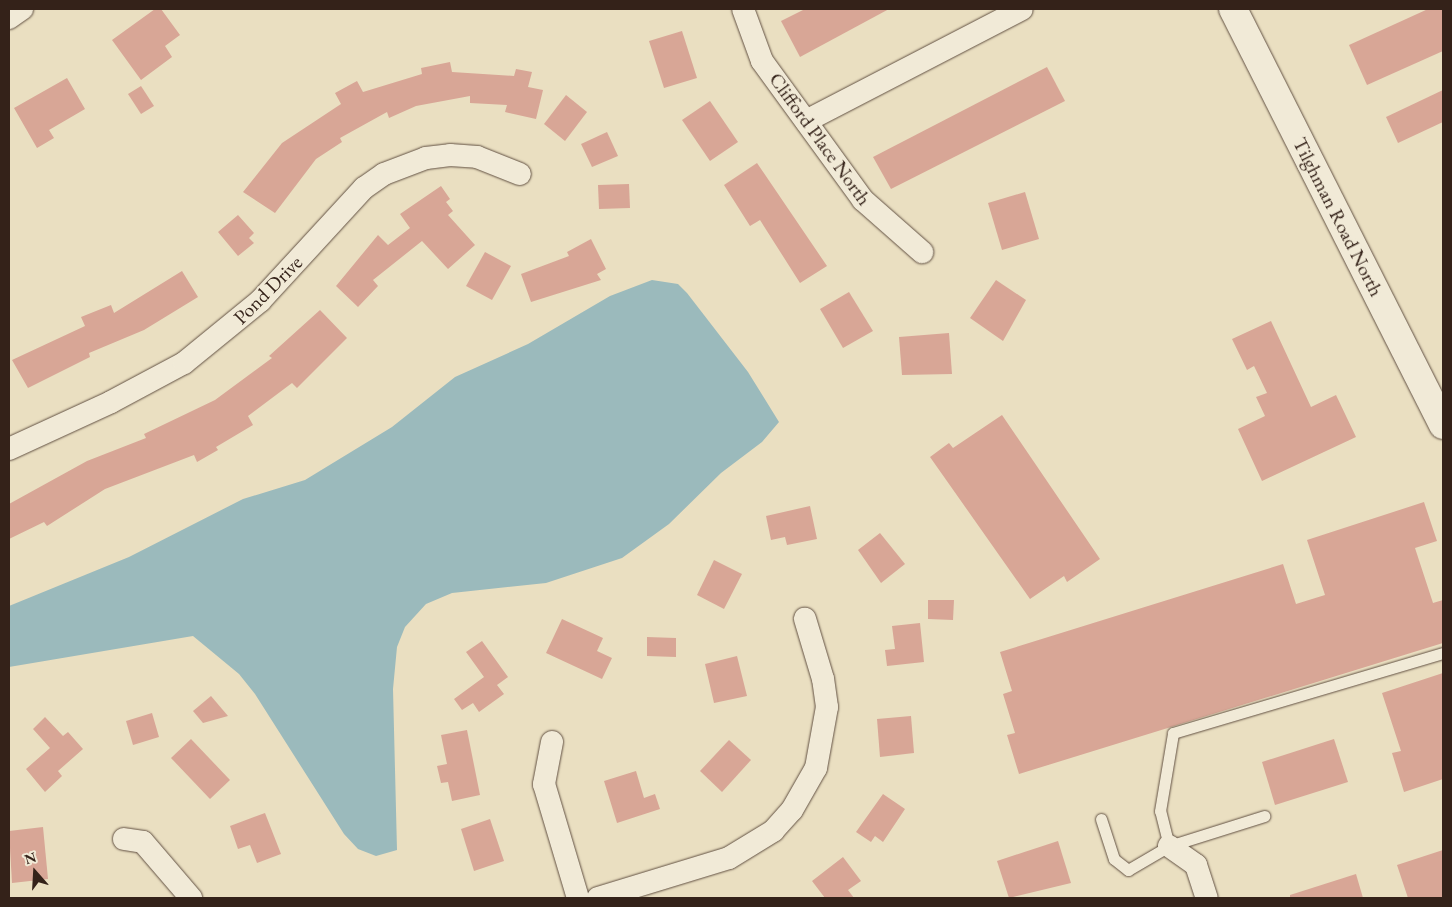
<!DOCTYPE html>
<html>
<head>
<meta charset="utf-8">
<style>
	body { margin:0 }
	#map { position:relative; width:1452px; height:907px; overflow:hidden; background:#eadfc1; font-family:"EB Garamond",serif }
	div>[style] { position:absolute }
	.water>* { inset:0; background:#9bbabc }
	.building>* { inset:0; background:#d8a696 }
	.roads { filter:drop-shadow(0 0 1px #625143) drop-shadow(0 0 1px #625143) }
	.service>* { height:11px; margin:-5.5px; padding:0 5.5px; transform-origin:5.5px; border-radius:5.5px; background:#f1ead7 }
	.minor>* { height:22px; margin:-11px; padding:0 11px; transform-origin:11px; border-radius:11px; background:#f1ead7 }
	.tertiary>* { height:28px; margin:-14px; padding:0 14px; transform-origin:14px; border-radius:14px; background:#f1ead7 }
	span { translate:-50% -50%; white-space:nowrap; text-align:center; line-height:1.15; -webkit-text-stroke:4px #f1ead7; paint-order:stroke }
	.street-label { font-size:20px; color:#342219 }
	.frame { position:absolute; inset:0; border:10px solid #342219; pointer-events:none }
	.north { position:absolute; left:10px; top:847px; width:50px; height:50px; -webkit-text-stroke:4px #f1ead7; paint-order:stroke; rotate:341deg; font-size:14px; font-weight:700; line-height:20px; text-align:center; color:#342219 }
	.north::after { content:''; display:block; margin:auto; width:18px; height:22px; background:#342219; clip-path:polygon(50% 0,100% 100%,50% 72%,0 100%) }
</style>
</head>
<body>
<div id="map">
	<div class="water">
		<div style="clip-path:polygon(652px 280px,678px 284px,687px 293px,748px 372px,779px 422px,762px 442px,721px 473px,669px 524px,622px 558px,546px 583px,452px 593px,426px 604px,405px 627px,397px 647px,393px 689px,397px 850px,376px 856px,358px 849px,344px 834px,255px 694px,239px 674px,193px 636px,9px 667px,9px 606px,129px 557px,243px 499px,305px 480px,392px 427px,455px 377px,528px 344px,610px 296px)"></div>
	</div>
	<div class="building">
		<div style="clip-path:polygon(155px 9px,161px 9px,180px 35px,165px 46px,172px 57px,141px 80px,112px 40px)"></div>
		<div style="clip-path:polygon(805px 9px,889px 9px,800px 57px,781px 21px)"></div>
		<div style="clip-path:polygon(1428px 9px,1443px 9px,1443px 51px,1367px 85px,1349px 45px)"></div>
		<div style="clip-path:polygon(682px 31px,697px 78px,664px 88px,649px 41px)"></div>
		<div style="clip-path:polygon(450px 62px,452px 72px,514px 76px,516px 69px,532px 72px,528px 87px,543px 90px,536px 119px,505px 112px,507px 105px,470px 103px,470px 96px,416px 106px,389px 118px,387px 112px,340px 138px,342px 142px,316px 159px,275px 213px,243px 192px,282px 143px,341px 104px,335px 93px,357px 81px,363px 92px,422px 74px,421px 68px)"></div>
		<div style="clip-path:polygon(1047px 67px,1065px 101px,891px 189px,873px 157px)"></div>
		<div style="clip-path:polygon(67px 78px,85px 109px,49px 130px,54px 138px,37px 148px,14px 108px)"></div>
		<div style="clip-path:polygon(141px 86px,154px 106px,141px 114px,128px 94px)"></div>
		<div style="clip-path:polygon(1443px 90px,1443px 122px,1398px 143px,1386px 117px)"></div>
		<div style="clip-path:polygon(566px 95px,587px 112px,565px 141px,544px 124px)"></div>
		<div style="clip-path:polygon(710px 101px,738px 142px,710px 161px,682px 120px)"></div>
		<div style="clip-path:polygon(607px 132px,618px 156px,592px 167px,581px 144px)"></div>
		<div style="clip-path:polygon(757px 163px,827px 266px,800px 283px,760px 220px,750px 226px,724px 185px)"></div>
		<div style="clip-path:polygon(629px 184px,630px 208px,599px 209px,598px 185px)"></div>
		<div style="clip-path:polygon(441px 186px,450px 199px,446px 202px,453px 211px,448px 215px,475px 245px,448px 269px,422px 241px,373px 280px,378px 286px,358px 307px,336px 286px,378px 235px,388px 245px,410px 228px,400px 214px)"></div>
		<div style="clip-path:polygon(1025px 192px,1039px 239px,1002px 250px,988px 203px)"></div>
		<div style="clip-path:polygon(238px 215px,254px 233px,249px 238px,254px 243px,238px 256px,218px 232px)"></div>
		<div style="clip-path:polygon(591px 239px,606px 269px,597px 274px,601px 280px,531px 302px,521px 274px,569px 256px,567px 252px)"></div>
		<div style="clip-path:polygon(485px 252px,511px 266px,492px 300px,466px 286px)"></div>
		<div style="clip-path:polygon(182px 271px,198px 297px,144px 330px,89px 353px,90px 357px,28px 388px,12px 360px,85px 326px,81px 317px,111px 305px,114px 313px)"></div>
		<div style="clip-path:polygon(996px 280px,1026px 300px,1003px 341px,970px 318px)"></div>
		<div style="clip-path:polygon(849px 292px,873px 331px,843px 348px,820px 309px)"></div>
		<div style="clip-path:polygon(320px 310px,347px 338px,297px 388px,292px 383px,248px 416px,253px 425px,216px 447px,218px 450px,197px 462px,194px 455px,105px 489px,47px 526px,44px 522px,9px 539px,9px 504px,87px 461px,146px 438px,144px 434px,215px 400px,272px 358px,269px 356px)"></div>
		<div style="clip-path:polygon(1271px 321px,1311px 407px,1336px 395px,1356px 437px,1262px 481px,1238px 429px,1265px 416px,1256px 397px,1267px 393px,1254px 366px,1247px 370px,1232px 339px)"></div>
		<div style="clip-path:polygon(949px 333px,952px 374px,902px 375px,899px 337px)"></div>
		<div style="clip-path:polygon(1002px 415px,1100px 559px,1067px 582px,1064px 576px,1030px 599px,930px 457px,949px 443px,953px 448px)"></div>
		<div style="clip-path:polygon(1424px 502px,1437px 541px,1415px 548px,1433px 603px,1443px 600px,1443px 643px,1019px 774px,1007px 735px,1015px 733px,1003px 694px,1012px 691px,1000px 652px,1283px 564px,1296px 604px,1325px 595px,1307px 540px)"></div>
		<div style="clip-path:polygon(810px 506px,817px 539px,787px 545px,785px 537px,771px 540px,766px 516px)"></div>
		<div style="clip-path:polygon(880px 533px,905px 564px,881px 583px,858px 550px)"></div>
		<div style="clip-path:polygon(714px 560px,742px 574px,724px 609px,697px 595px)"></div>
		<div style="clip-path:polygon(928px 600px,954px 600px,953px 620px,928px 619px)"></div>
		<div style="clip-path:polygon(562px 619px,603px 638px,597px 651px,612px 658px,602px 679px,546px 653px)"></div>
		<div style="clip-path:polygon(920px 623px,924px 662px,887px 666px,885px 650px,895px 649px,892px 626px)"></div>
		<div style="clip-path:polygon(647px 637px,676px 638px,676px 657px,647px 656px)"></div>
		<div style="clip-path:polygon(482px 641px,508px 677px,497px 685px,504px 694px,479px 712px,473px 703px,462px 710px,454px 699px,484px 677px,466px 652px)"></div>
		<div style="clip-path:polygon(737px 656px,747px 696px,714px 703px,705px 664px)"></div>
		<div style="clip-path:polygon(1443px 673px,1443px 779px,1404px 792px,1392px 753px,1401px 751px,1382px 693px)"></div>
		<div style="clip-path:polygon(211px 696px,228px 716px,203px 723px,193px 711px)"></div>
		<div style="clip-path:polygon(152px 713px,159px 737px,133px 745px,126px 721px)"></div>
		<div style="clip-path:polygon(911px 716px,914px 753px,880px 757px,877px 719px)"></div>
		<div style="clip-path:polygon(45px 717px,63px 736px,68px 732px,83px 749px,58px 771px,62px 776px,45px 792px,26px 769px,50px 748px,33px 729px)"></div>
		<div style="clip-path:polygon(467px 730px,480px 795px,452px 801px,448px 782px,441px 783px,437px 766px,447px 764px,441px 735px)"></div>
		<div style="clip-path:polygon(191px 739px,230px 780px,210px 799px,171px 758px)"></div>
		<div style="clip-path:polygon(1334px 739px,1348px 782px,1275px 805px,1262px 762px)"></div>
		<div style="clip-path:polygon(729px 740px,751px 760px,722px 792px,700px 771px)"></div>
		<div style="clip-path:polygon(636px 771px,644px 798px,655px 794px,660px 809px,617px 823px,604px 781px)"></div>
		<div style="clip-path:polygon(883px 794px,905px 809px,883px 842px,875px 836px,871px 842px,856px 832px)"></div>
		<div style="clip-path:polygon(265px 813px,281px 854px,257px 863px,250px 845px,238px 849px,230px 826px)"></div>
		<div style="clip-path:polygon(490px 819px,504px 861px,474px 871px,461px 829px)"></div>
		<div style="clip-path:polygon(43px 827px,48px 879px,12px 883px,9px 831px)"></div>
		<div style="clip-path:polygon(1058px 841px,1071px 883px,1009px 898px,997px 861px)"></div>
		<div style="clip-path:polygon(1443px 850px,1443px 898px,1408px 898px,1397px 865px)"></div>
		<div style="clip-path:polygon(843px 857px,861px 881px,848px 890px,854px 898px,825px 898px,812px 881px)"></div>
		<div style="clip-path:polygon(1356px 874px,1363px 898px,1290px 898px,1290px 895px)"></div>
	</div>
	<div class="roads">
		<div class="service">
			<div style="left:1101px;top:819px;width:42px;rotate:72deg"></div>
			<div style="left:1114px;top:859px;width:18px;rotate:38deg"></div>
			<div style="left:1128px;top:870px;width:48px;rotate:-30.3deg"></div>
			<div style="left:1169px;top:846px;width:100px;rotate:-17.5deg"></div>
			<div style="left:1169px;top:846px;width:36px;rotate:-104deg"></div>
			<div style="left:1160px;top:811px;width:79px;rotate:-80.5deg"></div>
			<div style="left:1173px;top:733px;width:282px;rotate:-16.5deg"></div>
		</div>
		<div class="minor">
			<div style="left:743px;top:9px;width:55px;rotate:69.9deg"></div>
			<div style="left:762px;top:61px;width:172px;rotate:54deg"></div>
			<div style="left:863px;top:200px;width:79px;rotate:41.4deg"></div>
			<div style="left:9px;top:18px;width:16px;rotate:-35deg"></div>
			<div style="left:806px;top:121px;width:243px;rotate:-27.4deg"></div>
			<div style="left:9px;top:449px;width:112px;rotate:-24.7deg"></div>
			<div style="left:111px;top:402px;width:83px;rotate:-28.1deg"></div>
			<div style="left:184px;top:363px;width:98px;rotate:-39.2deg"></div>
			<div style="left:260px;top:301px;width:154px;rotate:-47.4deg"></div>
			<div style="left:364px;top:188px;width:24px;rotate:-35deg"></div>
			<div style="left:384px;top:174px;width:45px;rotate:-20.9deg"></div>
			<div style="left:426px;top:158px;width:24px;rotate:-7deg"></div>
			<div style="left:450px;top:155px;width:27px;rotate:4deg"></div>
			<div style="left:477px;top:157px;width:46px;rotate:21.6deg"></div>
			<div style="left:552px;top:742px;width:43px;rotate:100.8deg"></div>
			<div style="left:544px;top:784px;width:119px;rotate:73.4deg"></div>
			<div style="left:124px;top:839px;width:19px;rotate:9deg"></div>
			<div style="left:143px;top:842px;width:74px;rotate:49.4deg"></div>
			<div style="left:1169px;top:846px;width:33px;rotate:35deg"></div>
			<div style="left:1196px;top:865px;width:35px;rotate:72deg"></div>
			<div style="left:598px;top:898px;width:137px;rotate:-17deg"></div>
			<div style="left:729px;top:858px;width:52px;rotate:-31.5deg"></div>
			<div style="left:773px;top:831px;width:28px;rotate:-48deg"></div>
			<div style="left:792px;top:810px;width:48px;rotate:-60.3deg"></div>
			<div style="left:816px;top:768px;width:62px;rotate:-79.8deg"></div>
			<div style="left:827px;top:707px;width:28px;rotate:-98deg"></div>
			<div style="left:823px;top:679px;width:63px;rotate:-106.7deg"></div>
		</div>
		<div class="tertiary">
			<div style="left:1233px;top:9px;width:466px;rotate:63.2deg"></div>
		</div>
	</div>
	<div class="street-label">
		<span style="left:820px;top:139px;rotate:54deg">Clifford Place North</span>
		<span style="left:1338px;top:217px;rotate:63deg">Tilghman Road North</span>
		<span style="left:268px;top:290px;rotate:-45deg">Pond Drive</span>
	</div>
	<div class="frame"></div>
	<div class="north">N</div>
</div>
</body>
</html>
